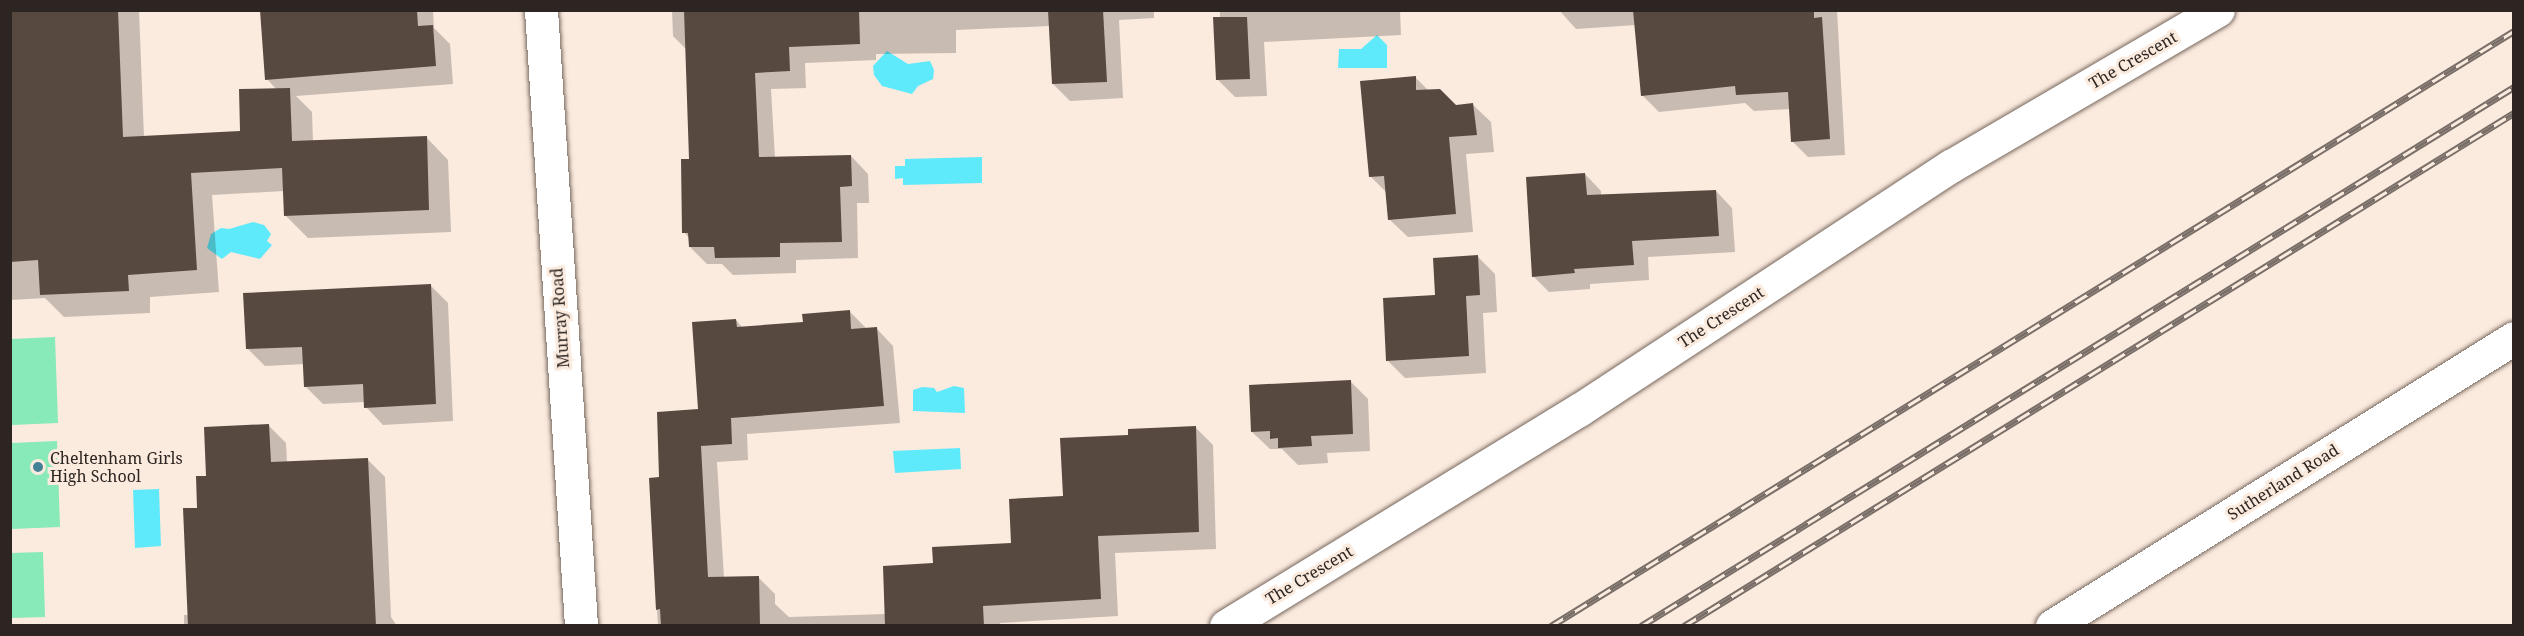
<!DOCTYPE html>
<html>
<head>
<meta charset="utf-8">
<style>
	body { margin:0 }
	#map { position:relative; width:2524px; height:636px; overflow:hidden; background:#fbeade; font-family:"Noto Serif",serif }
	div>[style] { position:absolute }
	.green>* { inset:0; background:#88e9b9 }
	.water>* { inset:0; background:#5feafb }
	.shadow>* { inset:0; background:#0003 }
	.building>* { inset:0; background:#574940 }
	.roads { filter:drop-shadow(0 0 2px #76675d) drop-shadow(0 0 2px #76675d) }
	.minor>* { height:33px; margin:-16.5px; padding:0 16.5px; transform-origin:16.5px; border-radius:16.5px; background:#fff }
	.rail>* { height:7px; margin-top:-3.5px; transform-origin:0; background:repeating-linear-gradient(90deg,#fbeade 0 14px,#796f68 0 28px); box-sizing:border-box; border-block:2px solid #796f68 }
	.dots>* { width:16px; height:16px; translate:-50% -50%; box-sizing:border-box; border:3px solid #fbeade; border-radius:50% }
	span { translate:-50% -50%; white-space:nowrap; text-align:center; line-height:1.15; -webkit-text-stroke:6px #fbeade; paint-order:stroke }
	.street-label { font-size:16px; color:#2c2521 }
	.poi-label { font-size:16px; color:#2c2521 }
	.left { translate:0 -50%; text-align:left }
	.frame { position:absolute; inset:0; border:12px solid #2c2521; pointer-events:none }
</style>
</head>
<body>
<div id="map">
	<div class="green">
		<div style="clip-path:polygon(55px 337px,58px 423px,11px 425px,11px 339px)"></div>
		<div style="clip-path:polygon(57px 441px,60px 527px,11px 529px,11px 443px)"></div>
		<div style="clip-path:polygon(43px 552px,45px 617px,11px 618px,11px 553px)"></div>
	</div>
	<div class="water">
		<div style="clip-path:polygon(1377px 35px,1387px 45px,1387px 68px,1338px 68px,1339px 49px,1361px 49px)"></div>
		<div style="clip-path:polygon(887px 51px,908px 64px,930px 61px,934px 70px,933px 79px,918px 86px,912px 94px,882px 86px,874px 75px,873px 66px)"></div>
		<div style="clip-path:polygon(982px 157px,982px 183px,903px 185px,903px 178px,895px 179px,895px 166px,905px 166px,905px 159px)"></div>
		<div style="clip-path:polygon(253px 222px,264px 225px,271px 234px,267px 241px,272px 245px,260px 259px,231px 252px,222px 259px,207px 248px,211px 234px,221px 228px,229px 229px)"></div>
		<div style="clip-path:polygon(954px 386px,964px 388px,965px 413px,913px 411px,913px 390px,922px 387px,934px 388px,937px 392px)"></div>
		<div style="clip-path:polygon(960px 448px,961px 469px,895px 473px,893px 451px)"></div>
		<div style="clip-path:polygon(159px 489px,161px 546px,135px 548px,133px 490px)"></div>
	</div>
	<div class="shadow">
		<div style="clip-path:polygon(10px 10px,139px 10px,144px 138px,242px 132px,277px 90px,267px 79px,261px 10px,433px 10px,434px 28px,450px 44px,453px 84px,296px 96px,312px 112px,313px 142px,426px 137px,448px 160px,451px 232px,308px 238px,285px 215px,284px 191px,212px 195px,219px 292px,150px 297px,150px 313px,64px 317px,45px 298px,10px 300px)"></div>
		<div style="clip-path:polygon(672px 10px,1154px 10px,1154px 18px,1119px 20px,1123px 98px,1070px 101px,1053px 84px,1050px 26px,956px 30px,956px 53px,876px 54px,876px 60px,805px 63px,806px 88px,771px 89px,775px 158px,851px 156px,868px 174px,869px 203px,857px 203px,858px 258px,796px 260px,796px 273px,733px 275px,722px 264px,707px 264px,690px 247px,690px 239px,684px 232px,690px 161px,686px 49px,673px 36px)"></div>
		<div style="clip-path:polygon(1220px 10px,1400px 10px,1401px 35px,1264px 42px,1267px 96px,1235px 97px,1218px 80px)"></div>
		<div style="clip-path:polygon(1559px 10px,1837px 10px,1845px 155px,1808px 157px,1792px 141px,1790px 109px,1754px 111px,1745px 103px,1659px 112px,1643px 96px,1636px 25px,1576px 29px)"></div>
		<div style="clip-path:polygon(1867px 10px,1897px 10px,1868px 12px)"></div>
		<div style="clip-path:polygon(1415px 77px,1429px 91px,1456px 106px,1473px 105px,1491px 122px,1494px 152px,1466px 154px,1473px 232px,1408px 237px,1390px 220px,1387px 193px,1370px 176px)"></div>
		<div style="clip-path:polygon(1585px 174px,1601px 191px,1601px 196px,1716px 191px,1732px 208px,1735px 252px,1648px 257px,1649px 280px,1590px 284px,1590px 289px,1549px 292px,1533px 276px)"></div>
		<div style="clip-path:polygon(1477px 256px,1495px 274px,1497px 312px,1483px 313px,1486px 373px,1405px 378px,1387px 360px)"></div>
		<div style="clip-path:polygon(430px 285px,448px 303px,453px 421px,383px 425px,366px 407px,365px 402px,323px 404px,306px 387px,305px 364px,265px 366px,247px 348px)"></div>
		<div style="clip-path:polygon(849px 311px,866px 328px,877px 329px,893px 346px,900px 423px,747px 434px,748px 460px,717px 462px,724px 578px,758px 577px,775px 594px,775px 604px,789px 617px,886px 614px,934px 565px,1012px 544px,1130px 436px,1196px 428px,1213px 445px,1216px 549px,1115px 553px,1118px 616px,1000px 623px,1000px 626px,658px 626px,650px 479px,661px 479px,700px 411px,736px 320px,743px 328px,804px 323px)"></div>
		<div style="clip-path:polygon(1350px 381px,1368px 399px,1370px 451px,1327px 453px,1328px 463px,1298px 465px,1282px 449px,1270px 449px,1252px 432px)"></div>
		<div style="clip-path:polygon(268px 425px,286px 443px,287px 463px,368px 460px,385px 477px,391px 617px,397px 626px,184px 626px,184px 615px,189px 615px,199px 509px,207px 477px)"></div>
	</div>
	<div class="building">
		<div style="clip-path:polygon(10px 10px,118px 10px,123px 137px,240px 131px,239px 89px,290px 88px,292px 141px,427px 136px,429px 210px,284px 216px,282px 168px,191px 173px,197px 270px,128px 275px,129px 291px,40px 295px,38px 260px,10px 262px)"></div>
		<div style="clip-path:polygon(260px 10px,417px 10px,418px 26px,433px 25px,436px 66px,265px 80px)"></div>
		<div style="clip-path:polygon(684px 10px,859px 10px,860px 44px,789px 47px,790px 71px,755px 73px,759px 157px,851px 155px,852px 186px,840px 187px,842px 242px,780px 243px,780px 257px,715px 258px,714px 247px,689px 247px,688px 233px,682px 233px,681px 159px,689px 159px)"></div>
		<div style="clip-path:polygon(1048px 10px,1103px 10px,1107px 82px,1052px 84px)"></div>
		<div style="clip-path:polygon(1633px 10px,1814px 10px,1814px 18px,1822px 17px,1830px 139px,1791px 142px,1788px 92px,1736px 95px,1735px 86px,1641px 96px)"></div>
		<div style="clip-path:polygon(1213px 17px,1247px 17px,1250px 79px,1216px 80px)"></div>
		<div style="clip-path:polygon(1416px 76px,1416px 90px,1440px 89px,1456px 105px,1473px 103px,1477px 135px,1449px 137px,1456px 214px,1388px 220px,1384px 176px,1369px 177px,1360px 81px)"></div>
		<div style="clip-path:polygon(1585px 173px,1587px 195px,1716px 190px,1719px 236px,1632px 241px,1634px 265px,1574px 269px,1575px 273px,1532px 277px,1526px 177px)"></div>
		<div style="clip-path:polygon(1478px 255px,1480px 295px,1466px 296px,1469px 356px,1386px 361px,1383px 298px,1435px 295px,1433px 258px)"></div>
		<div style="clip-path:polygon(431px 284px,436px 404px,364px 408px,363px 384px,304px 387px,302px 347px,246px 349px,243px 293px)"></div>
		<div style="clip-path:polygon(850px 310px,851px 329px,877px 327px,884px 406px,731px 418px,732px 444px,701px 446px,708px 577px,759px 576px,760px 626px,661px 626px,660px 609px,656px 610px,649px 478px,659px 477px,657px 412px,698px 409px,692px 322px,736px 319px,737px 327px,803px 322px,802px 314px)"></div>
		<div style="clip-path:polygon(1351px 380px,1353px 434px,1311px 436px,1312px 446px,1278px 448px,1278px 438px,1270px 439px,1270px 431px,1251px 432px,1249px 385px)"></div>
		<div style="clip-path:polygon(269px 424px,271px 462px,368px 458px,376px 626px,188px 626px,183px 508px,197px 508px,196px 476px,206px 476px,204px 427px)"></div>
		<div style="clip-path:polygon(1196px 426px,1199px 532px,1098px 536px,1101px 599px,983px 606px,984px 626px,885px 626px,883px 566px,933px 563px,932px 547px,1011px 543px,1009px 499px,1063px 496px,1060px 438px,1128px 435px,1128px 429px)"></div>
	</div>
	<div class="roads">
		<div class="minor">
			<div style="left:541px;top:10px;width:617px;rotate:86.28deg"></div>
			<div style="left:1226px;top:626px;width:414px;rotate:-31.5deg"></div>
			<div style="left:1579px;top:410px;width:445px;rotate:-33.3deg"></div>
			<div style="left:1951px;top:166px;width:309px;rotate:-30.3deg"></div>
			<div style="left:2052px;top:626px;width:544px;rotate:-31.94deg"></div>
		</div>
	</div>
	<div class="rail">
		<div style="left:1551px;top:626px;width:1132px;rotate:-31.71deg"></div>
		<div style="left:1641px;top:626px;width:1026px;rotate:-31.69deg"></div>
		<div style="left:1684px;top:626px;width:976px;rotate:-31.72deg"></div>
	</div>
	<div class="dots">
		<div style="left:38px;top:467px;background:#438296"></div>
	</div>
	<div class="street-label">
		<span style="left:2133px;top:60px;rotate:-30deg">The Crescent</span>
		<span style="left:1721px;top:317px;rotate:-33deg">The Crescent</span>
		<span style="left:560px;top:318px;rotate:-94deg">Murray Road</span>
		<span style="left:2283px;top:482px;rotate:-32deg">Sutherland Road</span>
		<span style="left:1309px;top:575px;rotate:-31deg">The Crescent</span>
	</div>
	<div class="poi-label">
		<span class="left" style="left:50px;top:467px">Cheltenham Girls<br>High School</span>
	</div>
	<div class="frame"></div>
</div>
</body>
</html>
